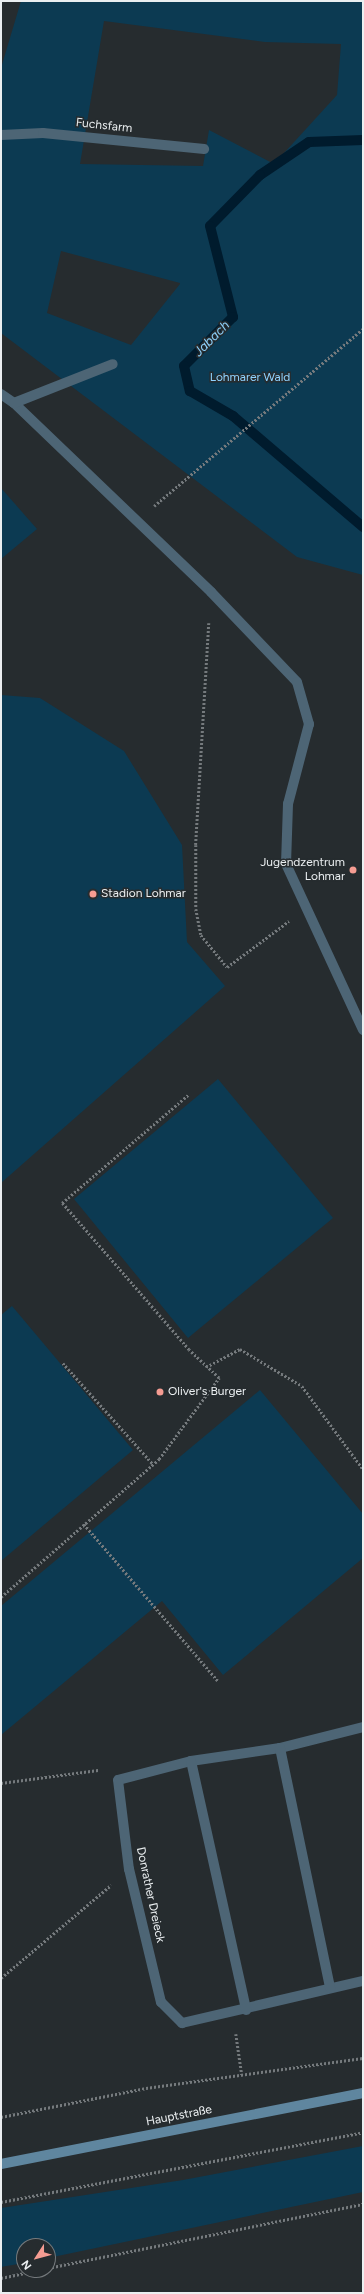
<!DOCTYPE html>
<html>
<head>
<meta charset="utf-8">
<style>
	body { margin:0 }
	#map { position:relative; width:364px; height:2294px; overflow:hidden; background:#262c2f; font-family:Figtree,sans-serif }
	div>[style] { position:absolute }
	.green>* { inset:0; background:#0c3a52 }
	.stream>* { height:10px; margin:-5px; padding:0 5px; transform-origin:5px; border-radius:5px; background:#001b2d }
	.path>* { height:2.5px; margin-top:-1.25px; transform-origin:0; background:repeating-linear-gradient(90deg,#757a7d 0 2px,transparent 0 4px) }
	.lane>* { height:10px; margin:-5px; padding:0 5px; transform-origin:5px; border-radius:5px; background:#4d6575 }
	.secondary>* { height:10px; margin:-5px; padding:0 5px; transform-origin:5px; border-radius:5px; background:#5f869f }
	.dots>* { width:11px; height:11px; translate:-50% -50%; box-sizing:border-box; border:2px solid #262c2f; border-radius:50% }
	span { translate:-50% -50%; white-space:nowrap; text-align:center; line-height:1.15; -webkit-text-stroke:3px #262c2f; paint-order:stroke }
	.street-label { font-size:12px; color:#ebeff1 }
	.park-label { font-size:12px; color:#8fd3ff }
	.poi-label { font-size:12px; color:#ebeff1 }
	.right { translate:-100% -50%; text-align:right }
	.left { translate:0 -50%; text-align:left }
	.water-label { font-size:13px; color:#8dd2fd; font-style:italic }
	.frame { position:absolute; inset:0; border:2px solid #ebeff1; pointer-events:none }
	.north { position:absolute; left:16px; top:2238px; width:40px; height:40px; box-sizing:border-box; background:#262c2f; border:1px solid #757a7d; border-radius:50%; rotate:234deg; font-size:11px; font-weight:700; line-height:16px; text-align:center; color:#ebeff1 }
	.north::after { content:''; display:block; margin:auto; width:14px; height:18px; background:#f59c92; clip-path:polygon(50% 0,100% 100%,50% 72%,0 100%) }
</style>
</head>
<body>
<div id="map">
	<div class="green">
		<div style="clip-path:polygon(evenodd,21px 1px,363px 1px,363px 575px,297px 557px,1px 333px,1px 68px,21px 1px,104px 21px,265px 42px,341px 44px,337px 95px,274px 164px,209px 130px,203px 166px,80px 164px,104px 21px,21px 1px,61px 251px,180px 283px,180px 284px,131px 345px,47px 313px,61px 251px)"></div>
		<div style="clip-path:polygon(1px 488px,37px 529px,1px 559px)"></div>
		<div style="clip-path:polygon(1px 695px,40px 698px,124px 751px,182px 845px,187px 942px,225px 986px,1px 1183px)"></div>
		<div style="clip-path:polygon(218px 1079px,333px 1218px,188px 1338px,74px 1199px)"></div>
		<div style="clip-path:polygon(12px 1306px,133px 1450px,1px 1561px,1px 1315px)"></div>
		<div style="clip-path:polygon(260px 1390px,363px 1514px,363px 1558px,223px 1675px,162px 1601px,1px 1735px,1px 1606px)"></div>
		<div style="clip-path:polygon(363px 2146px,363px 2192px,48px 2258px,48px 2246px,24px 2246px,24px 2263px,1px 2267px,1px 2208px,183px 2180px)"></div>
	</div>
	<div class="stream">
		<div style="left:363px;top:140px;width:54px;rotate:177.9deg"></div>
		<div style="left:309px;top:142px;width:59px;rotate:146deg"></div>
		<div style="left:260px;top:175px;width:71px;rotate:134.4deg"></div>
		<div style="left:210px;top:226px;width:94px;rotate:75.8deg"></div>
		<div style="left:233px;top:317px;width:69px;rotate:135deg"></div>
		<div style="left:184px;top:366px;width:26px;rotate:77deg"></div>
		<div style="left:190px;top:391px;width:50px;rotate:30.2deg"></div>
		<div style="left:233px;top:416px;width:171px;rotate:40.5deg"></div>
	</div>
	<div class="path">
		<div style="left:154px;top:506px;width:274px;rotate:-40.3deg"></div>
		<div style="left:209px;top:623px;width:222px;rotate:93.4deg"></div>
		<div style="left:196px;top:845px;width:64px;rotate:90deg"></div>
		<div style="left:196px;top:909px;width:26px;rotate:79deg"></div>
		<div style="left:201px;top:935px;width:41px;rotate:50.9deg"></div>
		<div style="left:227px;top:967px;width:77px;rotate:-36.6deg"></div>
		<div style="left:63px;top:1363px;width:135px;rotate:48.3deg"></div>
		<div style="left:206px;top:1367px;width:38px;rotate:-28deg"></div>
		<div style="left:240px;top:1349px;width:72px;rotate:30.8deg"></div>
		<div style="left:302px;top:1386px;width:103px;rotate:53.7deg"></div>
		<div style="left:84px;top:1524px;width:206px;rotate:49.5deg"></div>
		<div style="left:1px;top:1597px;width:210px;rotate:-41.1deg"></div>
		<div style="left:159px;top:1459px;width:101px;rotate:-53.5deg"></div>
		<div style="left:219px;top:1378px;width:41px;rotate:-137deg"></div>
		<div style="left:189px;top:1350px;width:194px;rotate:-130.8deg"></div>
		<div style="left:62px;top:1203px;width:166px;rotate:-40.6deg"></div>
		<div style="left:1px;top:1783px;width:98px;rotate:-7.6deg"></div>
		<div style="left:1px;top:1978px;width:144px;rotate:-40.2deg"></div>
		<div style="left:236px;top:2034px;width:41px;rotate:81.7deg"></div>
		<div style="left:1px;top:2117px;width:148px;rotate:-11.3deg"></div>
		<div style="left:146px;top:2088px;width:219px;rotate:-7.9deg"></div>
		<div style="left:1px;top:2202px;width:369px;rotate:-10.9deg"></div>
		<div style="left:48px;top:2268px;width:321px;rotate:-11.5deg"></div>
		<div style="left:1px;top:2278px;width:40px;rotate:-12deg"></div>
	</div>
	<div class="lane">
		<div style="left:1px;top:135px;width:42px;rotate:-2.7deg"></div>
		<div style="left:43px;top:133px;width:162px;rotate:5.7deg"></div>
		<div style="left:1px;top:394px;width:16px;rotate:35deg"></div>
		<div style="left:14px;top:403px;width:273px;rotate:43.8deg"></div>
		<div style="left:211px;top:592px;width:124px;rotate:46.3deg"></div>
		<div style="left:297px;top:682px;width:44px;rotate:74.1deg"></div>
		<div style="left:309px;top:724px;width:83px;rotate:104.7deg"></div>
		<div style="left:288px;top:804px;width:60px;rotate:91.9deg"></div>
		<div style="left:286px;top:864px;width:183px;rotate:65.1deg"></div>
		<div style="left:14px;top:403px;width:106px;rotate:-21.5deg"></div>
		<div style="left:363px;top:1727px;width:86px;rotate:165.8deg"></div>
		<div style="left:280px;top:1748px;width:90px;rotate:171.7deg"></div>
		<div style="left:191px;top:1761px;width:75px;rotate:165.4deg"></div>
		<div style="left:118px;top:1780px;width:90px;rotate:83deg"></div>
		<div style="left:129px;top:1869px;width:137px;rotate:76.5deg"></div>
		<div style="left:161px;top:2002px;width:30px;rotate:45deg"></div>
		<div style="left:182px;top:2023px;width:186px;rotate:-13.1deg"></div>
		<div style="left:280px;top:1748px;width:245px;rotate:78.2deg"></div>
		<div style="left:191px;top:1761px;width:255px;rotate:77.5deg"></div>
	</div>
	<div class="secondary">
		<div style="left:1px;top:2164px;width:369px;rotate:-11.1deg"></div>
	</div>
	<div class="dots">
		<div style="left:353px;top:870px;background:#f59c92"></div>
		<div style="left:93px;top:894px;background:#f59c92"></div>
		<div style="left:160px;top:1392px;background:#f59c92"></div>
	</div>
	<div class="street-label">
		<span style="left:104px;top:126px;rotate:6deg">Fuchsfarm</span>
		<span style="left:150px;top:1895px;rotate:78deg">Donrather Dreieck</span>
		<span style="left:179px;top:2116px;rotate:-11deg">Hauptstraße</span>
	</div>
	<div class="park-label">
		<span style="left:250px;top:378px">Lohmarer Wald</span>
	</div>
	<div class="poi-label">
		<span class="right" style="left:345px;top:870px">Jugendzentrum<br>Lohmar</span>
		<span class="left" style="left:101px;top:894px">Stadion Lohmar</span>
		<span class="left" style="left:168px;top:1392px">Oliver's Burger</span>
	</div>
	<div class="water-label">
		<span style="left:212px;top:339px;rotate:-45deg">Jabach</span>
	</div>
	<div class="frame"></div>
	<div class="north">N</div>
</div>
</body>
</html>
